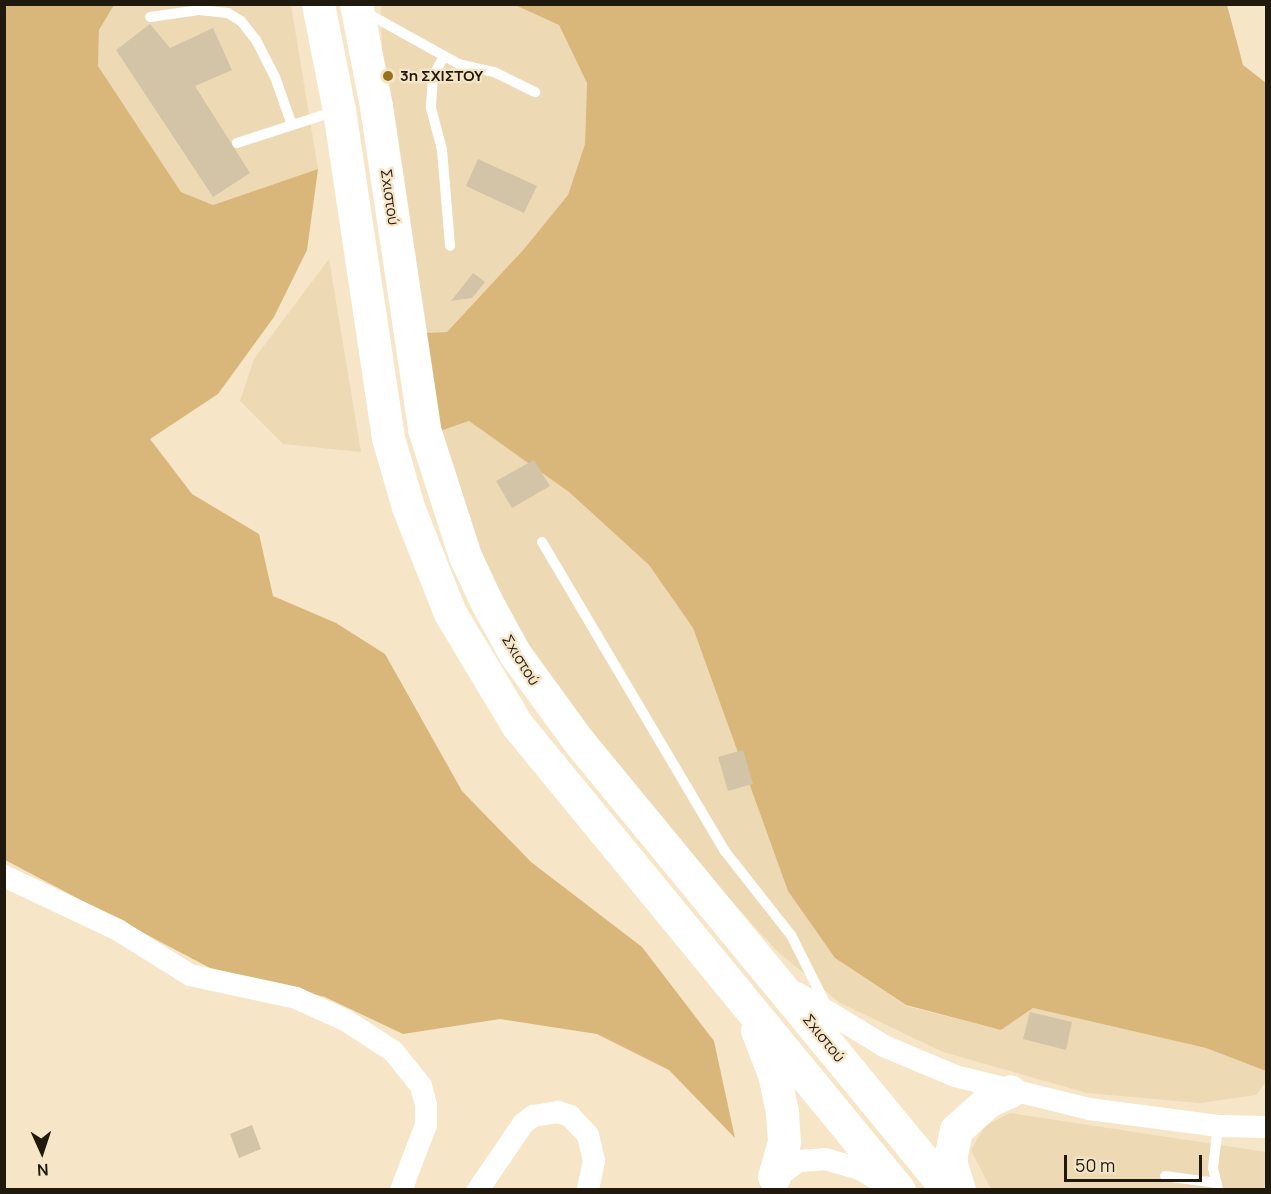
<!DOCTYPE html>
<html>
<head>
<meta charset="utf-8">
<style>
	body { margin:0 }
	#map { position:relative; width:1271px; height:1194px; overflow:hidden; background:#f6e5c7; font-family:Manrope,sans-serif }
	div>[style] { position:absolute }
	.built>* { inset:0; background:#edd9b4 }
	.green>* { inset:0; background:#d9b77a }
	.building>* { inset:0; background:#d4c4a7 }
	.service>* { height:10px; margin:-5px; padding:0 5px; transform-origin:5px; border-radius:5px; background:#fff }
	.minor>* { height:22px; margin:-11px; padding:0 11px; transform-origin:11px; border-radius:11px; background:#fff }
	.primary>* { height:33px; margin:-16.5px; padding:0 16.5px; transform-origin:16.5px; border-radius:16.5px; background:#fff }
	.dots>* { width:16px; height:16px; translate:-50% -50%; box-sizing:border-box; border:3px solid #f6e5c7; border-radius:50% }
	span { translate:-50% -50%; white-space:nowrap; text-align:center; line-height:1.15; -webkit-text-stroke:4.5px #f6e5c7; paint-order:stroke }
	.poi-label { font-size:15px; color:#1f190e; font-weight:700 }
	.left { translate:0 -50%; text-align:left }
	.street-label { font-size:15px; color:#1f190e }
	.frame { position:absolute; inset:0; border:6px solid #1f190e; pointer-events:none }
	.north { position:absolute; left:12px; top:1122px; width:60px; height:60px; -webkit-text-stroke:4px #f6e5c7; paint-order:stroke; rotate:177deg; font-size:16px; font-weight:700; line-height:24px; text-align:center; color:#1f190e }
	.north::after { content:''; display:block; margin:auto; width:21px; height:27px; background:#1f190e; clip-path:polygon(50% 0,100% 100%,50% 72%,0 100%) }
	.scale { position:absolute; left:1064px; top:1155px; width:138px; height:27px; box-sizing:border-box; border:3px solid #1f190e; border-top:0; padding-left:8px; font-size:18px; line-height:21px; white-space:nowrap; color:#1f190e; -webkit-text-stroke:4px #f6e5c7; paint-order:stroke }
</style>
</head>
<body>
<div id="map">
	<div class="built">
		<div style="clip-path:polygon(114px 5px,291px 5px,318px 169px,213px 205px,181px 192px,98px 66px,99px 30px)"></div>
		<div style="clip-path:polygon(381px 5px,515px 5px,559px 25px,587px 83px,585px 144px,568px 195px,524px 249px,447px 332px,425px 333px,382px 61px)"></div>
		<div style="clip-path:polygon(329px 259px,361px 452px,283px 444px,240px 401px,254px 359px)"></div>
		<div style="clip-path:polygon(469px 421px,569px 492px,649px 565px,693px 628px,788px 890px,835px 958px,906px 1006px,1001px 1030px,1033px 1008px,1206px 1048px,1266px 1071px,1266px 1082px,1256px 1095px,1200px 1103px,1087px 1093px,943px 1052px,840px 1003px,777px 951px,696px 862px,555px 687px,498px 593px,462px 518px,440px 431px)"></div>
		<div style="clip-path:polygon(1010px 1113px,1266px 1152px,1266px 1189px,991px 1189px,971px 1150px,985px 1126px)"></div>
	</div>
	<div class="green">
		<div style="clip-path:polygon(4px 5px,114px 5px,99px 30px,98px 66px,181px 192px,213px 205px,318px 169px,307px 250px,274px 317px,218px 394px,150px 439px,192px 494px,259px 534px,273px 596px,336px 623px,385px 654px,462px 791px,531px 862px,642px 947px,714px 1041px,735px 1138px,669px 1070px,597px 1034px,500px 1019px,403px 1034px,325px 997px,212px 969px,5px 860px)"></div>
		<div style="clip-path:polygon(515px 5px,1227px 5px,1243px 65px,1266px 83px,1266px 1071px,1206px 1048px,1033px 1008px,1001px 1030px,906px 1005px,835px 958px,788px 891px,693px 628px,649px 565px,569px 492px,469px 421px,440px 431px,425px 333px,447px 332px,524px 249px,568px 195px,585px 144px,587px 83px,559px 25px)"></div>
	</div>
	<div class="building">
		<div style="clip-path:polygon(150px 24px,170px 48px,213px 28px,232px 70px,195px 86px,250px 173px,213px 197px,116px 50px)"></div>
		<div style="clip-path:polygon(478px 159px,537px 186px,524px 213px,466px 186px)"></div>
		<div style="clip-path:polygon(473px 273px,485px 282px,472px 298px,451px 301px)"></div>
		<div style="clip-path:polygon(534px 460px,550px 486px,512px 508px,496px 481px)"></div>
		<div style="clip-path:polygon(743px 750px,753px 784px,728px 791px,718px 757px)"></div>
		<div style="clip-path:polygon(1030px 1012px,1072px 1022px,1066px 1050px,1023px 1039px)"></div>
		<div style="clip-path:polygon(252px 1125px,261px 1149px,239px 1158px,230px 1134px)"></div>
	</div>
	<div class="service">
		<div style="left:365px;top:12px;width:107px;rotate:29deg"></div>
		<div style="left:459px;top:64px;width:36px;rotate:13deg"></div>
		<div style="left:494px;top:72px;width:46px;rotate:26deg"></div>
		<div style="left:150px;top:17px;width:49px;rotate:-8.1deg"></div>
		<div style="left:199px;top:10px;width:29px;rotate:6deg"></div>
		<div style="left:228px;top:13px;width:15px;rotate:32deg"></div>
		<div style="left:241px;top:21px;width:24px;rotate:52deg"></div>
		<div style="left:256px;top:40px;width:42px;rotate:62.8deg"></div>
		<div style="left:275px;top:77px;width:51px;rotate:70.5deg"></div>
		<div style="left:444px;top:56px;width:24px;rotate:118deg"></div>
		<div style="left:433px;top:77px;width:31px;rotate:94deg"></div>
		<div style="left:431px;top:108px;width:43px;rotate:75.3deg"></div>
		<div style="left:442px;top:150px;width:96px;rotate:85.2deg"></div>
		<div style="left:237px;top:143px;width:104px;rotate:-17.9deg"></div>
		<div style="left:542px;top:542px;width:358px;rotate:59.4deg"></div>
		<div style="left:724px;top:850px;width:108px;rotate:51.8deg"></div>
		<div style="left:791px;top:935px;width:80px;rotate:63.4deg"></div>
		<div style="left:1218px;top:1126px;width:42px;rotate:96.8deg"></div>
		<div style="left:1213px;top:1168px;width:23px;rotate:77deg"></div>
		<div style="left:1165px;top:1176px;width:52px;rotate:7.7deg"></div>
	</div>
	<div class="minor">
		<div style="left:4px;top:876px;width:126px;rotate:25.3deg"></div>
		<div style="left:118px;top:930px;width:85px;rotate:32deg"></div>
		<div style="left:190px;top:975px;width:108px;rotate:12.2deg"></div>
		<div style="left:296px;top:998px;width:54px;rotate:24.2deg"></div>
		<div style="left:345px;top:1020px;width:57px;rotate:32.9deg"></div>
		<div style="left:393px;top:1051px;width:45px;rotate:51.3deg"></div>
		<div style="left:421px;top:1086px;width:20px;rotate:75deg"></div>
		<div style="left:426px;top:1105px;width:20px;rotate:90deg"></div>
		<div style="left:426px;top:1125px;width:70px;rotate:111deg"></div>
		<div style="left:797px;top:993px;width:102px;rotate:31.3deg"></div>
		<div style="left:884px;top:1046px;width:77px;rotate:22.9deg"></div>
		<div style="left:955px;top:1076px;width:138px;rotate:13.8deg"></div>
		<div style="left:1089px;top:1109px;width:130px;rotate:7.5deg"></div>
		<div style="left:1218px;top:1126px;width:48px;rotate:1.2deg"></div>
		<div style="left:771px;top:1181px;width:34px;rotate:-36deg"></div>
		<div style="left:799px;top:1161px;width:26px;rotate:-4deg"></div>
		<div style="left:825px;top:1159px;width:36px;rotate:16deg"></div>
		<div style="left:860px;top:1169px;width:31px;rotate:31deg"></div>
		<div style="left:478px;top:1190px;width:80px;rotate:-55.7deg"></div>
		<div style="left:523px;top:1124px;width:13px;rotate:-39deg"></div>
		<div style="left:533px;top:1116px;width:25px;rotate:-9deg"></div>
		<div style="left:558px;top:1112px;width:13px;rotate:18deg"></div>
		<div style="left:570px;top:1116px;width:26px;rotate:47deg"></div>
		<div style="left:588px;top:1135px;width:27px;rotate:77deg"></div>
		<div style="left:594px;top:1161px;width:30px;rotate:102deg"></div>
	</div>
	<div class="primary">
		<div style="left:318px;top:4px;width:108px;rotate:78.8deg"></div>
		<div style="left:339px;top:110px;width:332px;rotate:81.5deg"></div>
		<div style="left:388px;top:438px;width:72px;rotate:73.8deg"></div>
		<div style="left:408px;top:507px;width:114px;rotate:68.4deg"></div>
		<div style="left:450px;top:613px;width:132px;rotate:59deg"></div>
		<div style="left:518px;top:726px;width:600px;rotate:50.61deg"></div>
		<div style="left:356px;top:4px;width:104px;rotate:78.9deg"></div>
		<div style="left:376px;top:106px;width:327px;rotate:81.5deg"></div>
		<div style="left:424px;top:429px;width:133px;rotate:72.1deg"></div>
		<div style="left:465px;top:556px;width:50px;rotate:65deg"></div>
		<div style="left:486px;top:601px;width:60px;rotate:61.3deg"></div>
		<div style="left:515px;top:654px;width:110px;rotate:53.9deg"></div>
		<div style="left:580px;top:743px;width:579px;rotate:50.54deg"></div>
		<div style="left:757px;top:1030px;width:47px;rotate:68.9deg"></div>
		<div style="left:774px;top:1074px;width:40px;rotate:78deg"></div>
		<div style="left:782px;top:1113px;width:29px;rotate:86deg"></div>
		<div style="left:784px;top:1142px;width:36px;rotate:106deg"></div>
		<div style="left:959px;top:1190px;width:31px;rotate:-107deg"></div>
		<div style="left:950px;top:1160px;width:31px;rotate:-79deg"></div>
		<div style="left:956px;top:1130px;width:43px;rotate:-42.2deg"></div>
		<div style="left:988px;top:1101px;width:24px;rotate:-24deg"></div>
	</div>
	<div class="dots">
		<div style="left:388px;top:76px;background:#99721d"></div>
	</div>
	<div class="poi-label">
		<span class="left" style="left:400px;top:76px">3η ΣΧΙΣΤΟΥ</span>
	</div>
	<div class="street-label">
		<span style="left:390px;top:197px;rotate:82deg">Σχιστού</span>
		<span style="left:521px;top:660px;rotate:58deg">Σχιστού</span>
		<span style="left:824px;top:1038px;rotate:51deg">Σχιστού</span>
	</div>
	<div class="frame"></div>
	<div class="north">N</div>
	<div class="scale">50 m</div>
</div>
</body>
</html>
